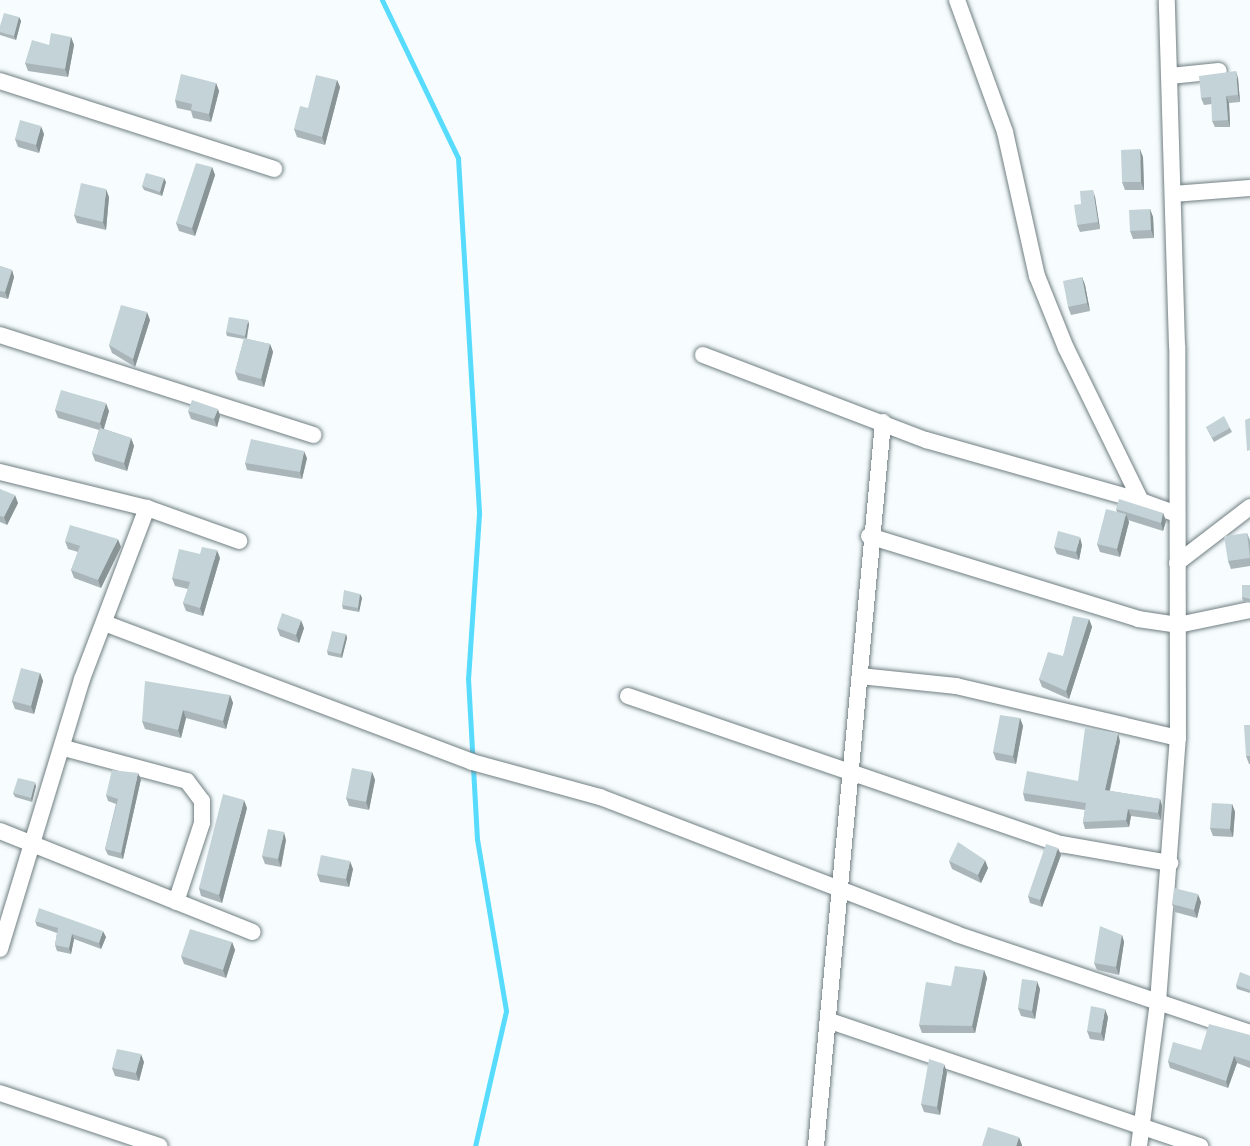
<!DOCTYPE html>
<html>
<head>
<meta charset="utf-8">
<style>
	body { margin:0 }
	#map { position:relative; width:1250px; height:1146px; overflow:hidden; background:#f7fdfe; font-family:Cabin,sans-serif }
	div>[style] { position:absolute }
	.stream>* { height:5px; margin:-2.5px; padding:0 2.5px; transform-origin:2.5px; border-radius:2.5px; background:#57dcfe }
	.roads { filter:drop-shadow(0 0 2px #707e82) drop-shadow(0 0 2px #707e82) }
	.street>* { height:16px; margin:-8px; padding:0 8px; transform-origin:8px; border-radius:8px; background:#fff }
	.wall>* { inset:0; background:#a9b5b9 }
	.shaded-wall>* { inset:0; background:#899496 }
	.building>* { inset:0; background:#c4d3d7 }
	span { translate:-50% -50%; white-space:nowrap; text-align:center; line-height:1.15; -webkit-text-stroke:6px #fff; paint-order:stroke }
</style>
</head>
<body>
<div id="map">
	<div class="stream">
		<div style="left:382px;top:0;width:175px;rotate:64.3deg"></div>
		<div style="left:458px;top:158px;width:357px;rotate:86.6deg"></div>
		<div style="left:479px;top:514px;width:164px;rotate:93.8deg"></div>
		<div style="left:468px;top:678px;width:161px;rotate:86.8deg"></div>
		<div style="left:477px;top:839px;width:174px;rotate:80.4deg"></div>
		<div style="left:506px;top:1011px;width:139px;rotate:102.9deg"></div>
	</div>
	<div class="roads">
		<div class="street">
			<div style="left:957px;top:0;width:140px;rotate:70deg"></div>
			<div style="left:1005px;top:132px;width:148px;rotate:77.5deg"></div>
			<div style="left:1037px;top:276px;width:78px;rotate:68.1deg"></div>
			<div style="left:1066px;top:348px;width:170px;rotate:63.9deg"></div>
			<div style="left:1141px;top:501px;width:38px;rotate:20deg"></div>
			<div style="left:1170px;top:76px;width:49px;rotate:-5.8deg"></div>
			<div style="left:0;top:81px;width:288px;rotate:17.8deg"></div>
			<div style="left:1173px;top:194px;width:77px;rotate:-4.5deg"></div>
			<div style="left:0;top:335px;width:329px;rotate:17.7deg"></div>
			<div style="left:703px;top:355px;width:239px;rotate:20.9deg"></div>
			<div style="left:926px;top:440px;width:223px;rotate:15.8deg"></div>
			<div style="left:0;top:472px;width:151px;rotate:13.8deg"></div>
			<div style="left:147px;top:508px;width:98px;rotate:19.7deg"></div>
			<div style="left:869px;top:536px;width:282px;rotate:17.1deg"></div>
			<div style="left:1138px;top:619px;width:40px;rotate:8.5deg"></div>
			<div style="left:1178px;top:625px;width:74px;rotate:-11.8deg"></div>
			<div style="left:1177px;top:563px;width:92px;rotate:-37.5deg"></div>
			<div style="left:107px;top:624px;width:390px;rotate:20.7deg"></div>
			<div style="left:472px;top:762px;width:133px;rotate:15.3deg"></div>
			<div style="left:600px;top:797px;width:381px;rotate:21deg"></div>
			<div style="left:956px;top:934px;width:310px;rotate:18.6deg"></div>
			<div style="left:860px;top:676px;width:97px;rotate:5.9deg"></div>
			<div style="left:956px;top:686px;width:228px;rotate:13.2deg"></div>
			<div style="left:628px;top:696px;width:458px;rotate:18.9deg"></div>
			<div style="left:1061px;top:844px;width:111px;rotate:9.9deg"></div>
			<div style="left:64px;top:748px;width:127px;rotate:15deg"></div>
			<div style="left:187px;top:781px;width:25px;rotate:53deg"></div>
			<div style="left:202px;top:801px;width:22px;rotate:90deg"></div>
			<div style="left:202px;top:823px;width:83px;rotate:108.2deg"></div>
			<div style="left:0;top:831px;width:272px;rotate:21.8deg"></div>
			<div style="left:0;top:949px;width:282px;rotate:-73.1deg"></div>
			<div style="left:82px;top:679px;width:183px;rotate:-69.2deg"></div>
			<div style="left:830px;top:1021px;width:391px;rotate:18.7deg"></div>
			<div style="left:0;top:1093px;width:168px;rotate:18.4deg"></div>
			<div style="left:816px;top:1146px;width:727px;rotate:-84.71deg"></div>
			<div style="left:1139px;top:1146px;width:145px;rotate:-82.5deg"></div>
			<div style="left:1158px;top:1002px;width:265px;rotate:-85.7deg"></div>
			<div style="left:1178px;top:738px;width:392px;rotate:-90.1deg"></div>
			<div style="left:1177px;top:346px;width:346px;rotate:-91.7deg"></div>
		</div>
	</div>
	<div class="wall">
		<div style="clip-path:polygon(19px 17px,21px 21px,16px 40px,0 35px,0 32px)"></div>
		<div style="clip-path:polygon(71px 37px,74px 45px,68px 77px,28px 71px,25px 63px)"></div>
		<div style="clip-path:polygon(1238px 78px,1240px 102px,1229px 103px,1230px 127px,1215px 127px,1212px 121px,1212px 104px,1204px 105px,1201px 98px)"></div>
		<div style="clip-path:polygon(337px 80px,340px 87px,325px 145px,297px 137px,294px 129px)"></div>
		<div style="clip-path:polygon(216px 83px,219px 91px,211px 122px,193px 118px,191px 111px,177px 108px,175px 100px)"></div>
		<div style="clip-path:polygon(44px 134px,39px 153px,18px 147px,15px 139px)"></div>
		<div style="clip-path:polygon(1143px 157px,1144px 190px,1125px 190px,1122px 182px)"></div>
		<div style="clip-path:polygon(212px 167px,215px 175px,195px 236px,179px 231px,176px 223px)"></div>
		<div style="clip-path:polygon(166px 182px,162px 196px,144px 190px,142px 186px)"></div>
		<div style="clip-path:polygon(109px 197px,106px 230px,77px 223px,74px 215px)"></div>
		<div style="clip-path:polygon(1095px 197px,1100px 229px,1080px 232px,1077px 225px,1081px 204px)"></div>
		<div style="clip-path:polygon(1150px 209px,1153px 217px,1154px 238px,1133px 239px,1130px 231px)"></div>
		<div style="clip-path:polygon(0 266px,12px 270px,14px 277px,8px 299px,0 297px)"></div>
		<div style="clip-path:polygon(1082px 277px,1085px 285px,1090px 311px,1071px 315px,1068px 307px)"></div>
		<div style="clip-path:polygon(150px 320px,135px 367px,112px 353px,109px 345px)"></div>
		<div style="clip-path:polygon(249px 324px,247px 339px,270px 344px,273px 352px,264px 387px,238px 380px,235px 372px,244px 339px,227px 336px,226px 332px)"></div>
		<div style="clip-path:polygon(55px 410px,109px 411px,104px 429px,131px 438px,134px 446px,127px 471px,95px 461px,92px 453px,99px 430px,58px 418px)"></div>
		<div style="clip-path:polygon(188px 411px,220px 416px,217px 427px,191px 419px)"></div>
		<div style="clip-path:polygon(1206px 427px,1230px 428px,1232px 432px,1214px 442px)"></div>
		<div style="clip-path:polygon(307px 458px,302px 479px,247px 470px,245px 463px)"></div>
		<div style="clip-path:polygon(0 489px,18px 503px,7px 525px,0 522px)"></div>
		<div style="clip-path:polygon(1116px 509px,1163px 513px,1166px 521px,1163px 531px,1128px 520px,1129px 522px,1120px 557px,1100px 552px,1097px 544px,1117px 512px)"></div>
		<div style="clip-path:polygon(1247px 533px,1250px 540px,1250px 566px,1231px 569px,1228px 561px)"></div>
		<div style="clip-path:polygon(65px 541px,121px 547px,101px 588px,74px 578px,71px 570px,78px 552px,68px 549px)"></div>
		<div style="clip-path:polygon(1082px 545px,1079px 560px,1057px 554px,1054px 547px)"></div>
		<div style="clip-path:polygon(220px 558px,203px 616px,186px 611px,183px 603px,188px 589px,175px 586px,172px 578px)"></div>
		<div style="clip-path:polygon(1250px 585px,1250px 603px,1243px 601px,1242px 597px)"></div>
		<div style="clip-path:polygon(360px 594px,362px 598px,359px 612px,343px 609px,342px 605px)"></div>
		<div style="clip-path:polygon(1089px 619px,1092px 627px,1069px 699px,1042px 687px,1039px 679px,1063px 656px)"></div>
		<div style="clip-path:polygon(277px 628px,304px 628px,299px 643px,280px 636px)"></div>
		<div style="clip-path:polygon(346px 634px,347px 638px,342px 658px,328px 655px,327px 651px)"></div>
		<div style="clip-path:polygon(40px 673px,43px 681px,34px 714px,15px 709px,12px 701px)"></div>
		<div style="clip-path:polygon(230px 695px,233px 703px,226px 729px,186px 718px,181px 738px,145px 729px,142px 721px)"></div>
		<div style="clip-path:polygon(1020px 718px,1023px 726px,1016px 764px,996px 760px,993px 752px)"></div>
		<div style="clip-path:polygon(1250px 725px,1250px 764px,1249px 764px,1246px 756px)"></div>
		<div style="clip-path:polygon(1120px 741px,1110px 791px,1160px 799px,1162px 806px,1161px 820px,1131px 816px,1129px 827px,1085px 829px,1083px 822px,1085px 810px,1025px 801px,1023px 793px,1078px 781px)"></div>
		<div style="clip-path:polygon(372px 772px,375px 780px,369px 810px,349px 806px,346px 798px)"></div>
		<div style="clip-path:polygon(141px 779px,123px 859px,108px 855px,105px 849px,116px 804px,108px 801px,106px 795px)"></div>
		<div style="clip-path:polygon(36px 786px,32px 802px,15px 797px,13px 793px)"></div>
		<div style="clip-path:polygon(1232px 804px,1235px 812px,1233px 837px,1213px 836px,1210px 828px)"></div>
		<div style="clip-path:polygon(247px 808px,222px 903px,201px 896px,199px 888px)"></div>
		<div style="clip-path:polygon(286px 840px,281px 867px,265px 864px,262px 856px)"></div>
		<div style="clip-path:polygon(1061px 855px,1042px 907px,1030px 903px,1028px 896px)"></div>
		<div style="clip-path:polygon(949px 861px,988px 868px,981px 883px,952px 869px)"></div>
		<div style="clip-path:polygon(353px 869px,349px 887px,320px 882px,317px 874px)"></div>
		<div style="clip-path:polygon(1201px 902px,1197px 918px,1175px 912px,1172px 904px)"></div>
		<div style="clip-path:polygon(35px 921px,106px 937px,101px 949px,74px 939px,71px 954px,57px 951px,55px 945px,57px 933px,37px 926px)"></div>
		<div style="clip-path:polygon(1122px 935px,1124px 942px,1119px 975px,1097px 970px,1094px 963px)"></div>
		<div style="clip-path:polygon(232px 942px,235px 950px,226px 978px,184px 964px,181px 956px)"></div>
		<div style="clip-path:polygon(984px 970px,987px 978px,975px 1033px,922px 1033px,919px 1025px)"></div>
		<div style="clip-path:polygon(1250px 976px,1250px 993px,1237px 989px,1236px 985px)"></div>
		<div style="clip-path:polygon(1040px 989px,1035px 1019px,1021px 1016px,1018px 1008px)"></div>
		<div style="clip-path:polygon(1108px 1017px,1104px 1041px,1090px 1039px,1087px 1031px)"></div>
		<div style="clip-path:polygon(1250px 1035px,1250px 1068px,1237px 1063px,1228px 1088px,1170px 1068px,1168px 1061px,1201px 1050px)"></div>
		<div style="clip-path:polygon(144px 1062px,139px 1081px,115px 1076px,112px 1068px)"></div>
		<div style="clip-path:polygon(947px 1072px,940px 1115px,924px 1112px,921px 1104px)"></div>
	</div>
	<div class="shaded-wall">
		<div style="clip-path:polygon(19px 17px,21px 21px,16px 40px,14px 36px)"></div>
		<div style="clip-path:polygon(71px 37px,74px 45px,68px 77px,65px 69px)"></div>
		<div style="clip-path:polygon(1236px 71px,1238px 78px,1240px 102px,1238px 95px)"></div>
		<div style="clip-path:polygon(337px 80px,340px 87px,325px 145px,322px 137px)"></div>
		<div style="clip-path:polygon(216px 83px,219px 91px,211px 122px,209px 114px)"></div>
		<div style="clip-path:polygon(1226px 96px,1229px 103px,1230px 127px,1228px 120px)"></div>
		<div style="clip-path:polygon(41px 126px,44px 134px,39px 153px,36px 145px)"></div>
		<div style="clip-path:polygon(1140px 149px,1143px 157px,1144px 190px,1141px 182px)"></div>
		<div style="clip-path:polygon(212px 167px,215px 175px,195px 236px,192px 228px)"></div>
		<div style="clip-path:polygon(164px 178px,166px 182px,162px 196px,160px 192px)"></div>
		<div style="clip-path:polygon(106px 189px,109px 197px,106px 230px,103px 222px)"></div>
		<div style="clip-path:polygon(1093px 190px,1095px 197px,1100px 229px,1098px 222px)"></div>
		<div style="clip-path:polygon(1150px 209px,1153px 217px,1154px 238px,1151px 230px)"></div>
		<div style="clip-path:polygon(12px 270px,14px 277px,8px 299px,5px 292px)"></div>
		<div style="clip-path:polygon(1082px 277px,1085px 285px,1090px 311px,1087px 303px)"></div>
		<div style="clip-path:polygon(147px 312px,150px 320px,135px 367px,133px 359px)"></div>
		<div style="clip-path:polygon(248px 320px,249px 324px,246px 340px,245px 336px)"></div>
		<div style="clip-path:polygon(270px 344px,273px 352px,264px 387px,261px 379px)"></div>
		<div style="clip-path:polygon(106px 403px,109px 411px,103px 431px,100px 423px)"></div>
		<div style="clip-path:polygon(218px 409px,220px 416px,217px 427px,214px 419px)"></div>
		<div style="clip-path:polygon(131px 438px,134px 446px,127px 471px,124px 463px)"></div>
		<div style="clip-path:polygon(304px 451px,307px 458px,302px 479px,300px 472px)"></div>
		<div style="clip-path:polygon(15px 495px,18px 503px,7px 525px,4px 517px)"></div>
		<div style="clip-path:polygon(1163px 513px,1166px 521px,1163px 531px,1161px 523px)"></div>
		<div style="clip-path:polygon(1126px 514px,1129px 522px,1120px 557px,1117px 549px)"></div>
		<div style="clip-path:polygon(1080px 537px,1082px 545px,1079px 560px,1076px 552px)"></div>
		<div style="clip-path:polygon(118px 539px,121px 547px,101px 588px,98px 580px)"></div>
		<div style="clip-path:polygon(217px 550px,220px 558px,203px 616px,200px 608px)"></div>
		<div style="clip-path:polygon(360px 594px,362px 598px,359px 612px,358px 608px)"></div>
		<div style="clip-path:polygon(1089px 619px,1092px 627px,1069px 699px,1066px 691px)"></div>
		<div style="clip-path:polygon(301px 620px,304px 628px,299px 643px,296px 635px)"></div>
		<div style="clip-path:polygon(346px 634px,347px 638px,342px 658px,341px 654px)"></div>
		<div style="clip-path:polygon(40px 673px,43px 681px,34px 714px,31px 706px)"></div>
		<div style="clip-path:polygon(230px 695px,233px 703px,226px 729px,223px 721px)"></div>
		<div style="clip-path:polygon(183px 710px,186px 718px,181px 738px,178px 730px)"></div>
		<div style="clip-path:polygon(1020px 718px,1023px 726px,1016px 764px,1013px 756px)"></div>
		<div style="clip-path:polygon(1118px 733px,1120px 741px,1108px 797px,1105px 790px)"></div>
		<div style="clip-path:polygon(372px 772px,375px 780px,369px 810px,366px 802px)"></div>
		<div style="clip-path:polygon(138px 773px,141px 779px,123px 859px,121px 853px)"></div>
		<div style="clip-path:polygon(35px 782px,36px 786px,32px 802px,31px 798px)"></div>
		<div style="clip-path:polygon(1160px 799px,1162px 806px,1161px 820px,1158px 813px)"></div>
		<div style="clip-path:polygon(244px 800px,247px 808px,222px 903px,219px 895px)"></div>
		<div style="clip-path:polygon(1232px 804px,1235px 812px,1233px 837px,1230px 829px)"></div>
		<div style="clip-path:polygon(1128px 809px,1131px 816px,1129px 827px,1126px 820px)"></div>
		<div style="clip-path:polygon(284px 832px,286px 840px,281px 867px,278px 859px)"></div>
		<div style="clip-path:polygon(1058px 848px,1061px 855px,1042px 907px,1040px 900px)"></div>
		<div style="clip-path:polygon(985px 860px,988px 868px,981px 883px,978px 875px)"></div>
		<div style="clip-path:polygon(350px 861px,353px 869px,349px 887px,346px 879px)"></div>
		<div style="clip-path:polygon(1198px 894px,1201px 902px,1197px 918px,1194px 910px)"></div>
		<div style="clip-path:polygon(103px 931px,106px 937px,101px 949px,99px 943px)"></div>
		<div style="clip-path:polygon(72px 934px,74px 939px,71px 954px,69px 948px)"></div>
		<div style="clip-path:polygon(1122px 935px,1124px 942px,1119px 975px,1116px 967px)"></div>
		<div style="clip-path:polygon(232px 942px,235px 950px,226px 978px,223px 970px)"></div>
		<div style="clip-path:polygon(984px 970px,987px 978px,975px 1033px,972px 1026px)"></div>
		<div style="clip-path:polygon(1037px 981px,1040px 989px,1035px 1019px,1032px 1011px)"></div>
		<div style="clip-path:polygon(1105px 1009px,1108px 1017px,1104px 1041px,1101px 1033px)"></div>
		<div style="clip-path:polygon(141px 1054px,144px 1062px,139px 1081px,136px 1073px)"></div>
		<div style="clip-path:polygon(1234px 1056px,1237px 1063px,1228px 1088px,1226px 1081px)"></div>
		<div style="clip-path:polygon(944px 1064px,947px 1072px,940px 1115px,937px 1107px)"></div>
		<div style="clip-path:polygon(1019px 1137px,1022px 1145px,1022px 1146px,1016px 1146px)"></div>
	</div>
	<div class="building">
		<div style="clip-path:polygon(4px 13px,19px 17px,14px 36px,0 32px,0 26px)"></div>
		<div style="clip-path:polygon(51px 33px,71px 37px,65px 69px,25px 63px,32px 40px,49px 45px)"></div>
		<div style="clip-path:polygon(1236px 71px,1238px 95px,1226px 96px,1228px 120px,1212px 121px,1211px 97px,1201px 98px,1199px 76px)"></div>
		<div style="clip-path:polygon(181px 74px,216px 83px,209px 114px,191px 110px,192px 104px,175px 100px)"></div>
		<div style="clip-path:polygon(316px 75px,337px 80px,322px 137px,294px 129px,300px 106px,308px 108px)"></div>
		<div style="clip-path:polygon(20px 120px,41px 126px,36px 145px,15px 139px)"></div>
		<div style="clip-path:polygon(1140px 149px,1141px 182px,1122px 182px,1121px 150px)"></div>
		<div style="clip-path:polygon(196px 163px,212px 167px,192px 228px,176px 223px)"></div>
		<div style="clip-path:polygon(146px 173px,164px 178px,160px 192px,142px 186px)"></div>
		<div style="clip-path:polygon(81px 183px,106px 189px,103px 222px,74px 215px)"></div>
		<div style="clip-path:polygon(1093px 190px,1098px 222px,1077px 225px,1074px 205px,1081px 204px,1080px 191px)"></div>
		<div style="clip-path:polygon(1150px 209px,1151px 230px,1130px 231px,1129px 210px)"></div>
		<div style="clip-path:polygon(0 266px,12px 270px,5px 292px,0 291px)"></div>
		<div style="clip-path:polygon(1082px 277px,1087px 303px,1068px 307px,1063px 281px)"></div>
		<div style="clip-path:polygon(121px 305px,147px 312px,133px 359px,109px 345px)"></div>
		<div style="clip-path:polygon(229px 317px,248px 320px,245px 336px,226px 332px)"></div>
		<div style="clip-path:polygon(244px 338px,270px 344px,261px 379px,235px 372px)"></div>
		<div style="clip-path:polygon(61px 390px,106px 403px,100px 423px,55px 410px)"></div>
		<div style="clip-path:polygon(192px 400px,218px 409px,214px 419px,188px 411px)"></div>
		<div style="clip-path:polygon(1224px 416px,1230px 428px,1212px 438px,1206px 427px)"></div>
		<div style="clip-path:polygon(1250px 418px,1250px 450px,1247px 451px,1245px 420px)"></div>
		<div style="clip-path:polygon(100px 428px,131px 438px,124px 463px,92px 453px)"></div>
		<div style="clip-path:polygon(251px 439px,304px 451px,300px 472px,245px 463px)"></div>
		<div style="clip-path:polygon(0 489px,15px 495px,4px 517px,0 516px)"></div>
		<div style="clip-path:polygon(1119px 499px,1163px 513px,1161px 523px,1116px 509px)"></div>
		<div style="clip-path:polygon(1106px 509px,1126px 514px,1117px 549px,1097px 544px)"></div>
		<div style="clip-path:polygon(70px 525px,118px 539px,98px 580px,71px 570px,80px 546px,65px 541px)"></div>
		<div style="clip-path:polygon(1058px 531px,1080px 537px,1076px 552px,1054px 547px)"></div>
		<div style="clip-path:polygon(1247px 533px,1250px 558px,1228px 561px,1224px 536px)"></div>
		<div style="clip-path:polygon(202px 547px,217px 550px,200px 608px,183px 603px,190px 582px,172px 578px,179px 549px,200px 554px)"></div>
		<div style="clip-path:polygon(1242px 585px,1250px 585px,1250px 599px,1242px 597px)"></div>
		<div style="clip-path:polygon(344px 590px,360px 594px,358px 608px,342px 605px)"></div>
		<div style="clip-path:polygon(282px 613px,301px 620px,296px 635px,277px 628px)"></div>
		<div style="clip-path:polygon(1073px 616px,1089px 619px,1066px 691px,1039px 679px,1048px 652px,1063px 656px)"></div>
		<div style="clip-path:polygon(332px 631px,346px 634px,341px 654px,327px 651px)"></div>
		<div style="clip-path:polygon(21px 668px,40px 673px,31px 706px,12px 701px)"></div>
		<div style="clip-path:polygon(145px 681px,230px 695px,223px 721px,183px 710px,178px 730px,142px 721px)"></div>
		<div style="clip-path:polygon(1000px 715px,1020px 718px,1013px 756px,993px 752px)"></div>
		<div style="clip-path:polygon(1244px 725px,1250px 725px,1250px 756px,1246px 756px)"></div>
		<div style="clip-path:polygon(1085px 728px,1118px 733px,1105px 790px,1160px 799px,1158px 813px,1128px 809px,1126px 820px,1083px 822px,1086px 803px,1023px 793px,1027px 771px,1078px 781px)"></div>
		<div style="clip-path:polygon(352px 768px,372px 772px,366px 802px,346px 798px)"></div>
		<div style="clip-path:polygon(112px 770px,138px 773px,121px 853px,105px 849px,118px 799px,106px 795px)"></div>
		<div style="clip-path:polygon(18px 778px,35px 782px,31px 798px,13px 793px)"></div>
		<div style="clip-path:polygon(223px 794px,244px 800px,219px 895px,199px 888px)"></div>
		<div style="clip-path:polygon(1212px 803px,1232px 804px,1230px 829px,1210px 828px)"></div>
		<div style="clip-path:polygon(268px 829px,284px 832px,278px 859px,262px 856px)"></div>
		<div style="clip-path:polygon(958px 842px,985px 860px,978px 875px,949px 861px)"></div>
		<div style="clip-path:polygon(1046px 844px,1058px 848px,1040px 900px,1028px 896px)"></div>
		<div style="clip-path:polygon(321px 855px,350px 861px,346px 879px,317px 874px)"></div>
		<div style="clip-path:polygon(1174px 888px,1198px 894px,1194px 910px,1172px 904px)"></div>
		<div style="clip-path:polygon(39px 908px,103px 931px,99px 943px,72px 934px,69px 948px,55px 945px,58px 928px,35px 921px)"></div>
		<div style="clip-path:polygon(1100px 926px,1122px 935px,1116px 967px,1094px 963px)"></div>
		<div style="clip-path:polygon(190px 929px,232px 942px,223px 970px,181px 956px)"></div>
		<div style="clip-path:polygon(955px 966px,984px 970px,972px 1026px,919px 1025px,926px 982px,951px 986px)"></div>
		<div style="clip-path:polygon(1240px 972px,1250px 976px,1250px 990px,1236px 985px)"></div>
		<div style="clip-path:polygon(1022px 979px,1037px 981px,1032px 1011px,1018px 1008px)"></div>
		<div style="clip-path:polygon(1091px 1006px,1105px 1009px,1101px 1033px,1087px 1031px)"></div>
		<div style="clip-path:polygon(1209px 1024px,1250px 1035px,1250px 1061px,1234px 1056px,1226px 1081px,1168px 1061px,1173px 1042px,1201px 1050px)"></div>
		<div style="clip-path:polygon(117px 1049px,141px 1054px,136px 1073px,112px 1068px)"></div>
		<div style="clip-path:polygon(929px 1059px,944px 1064px,937px 1107px,921px 1104px)"></div>
		<div style="clip-path:polygon(988px 1127px,1019px 1137px,1016px 1146px,982px 1146px)"></div>
	</div>
</div>
</body>
</html>
